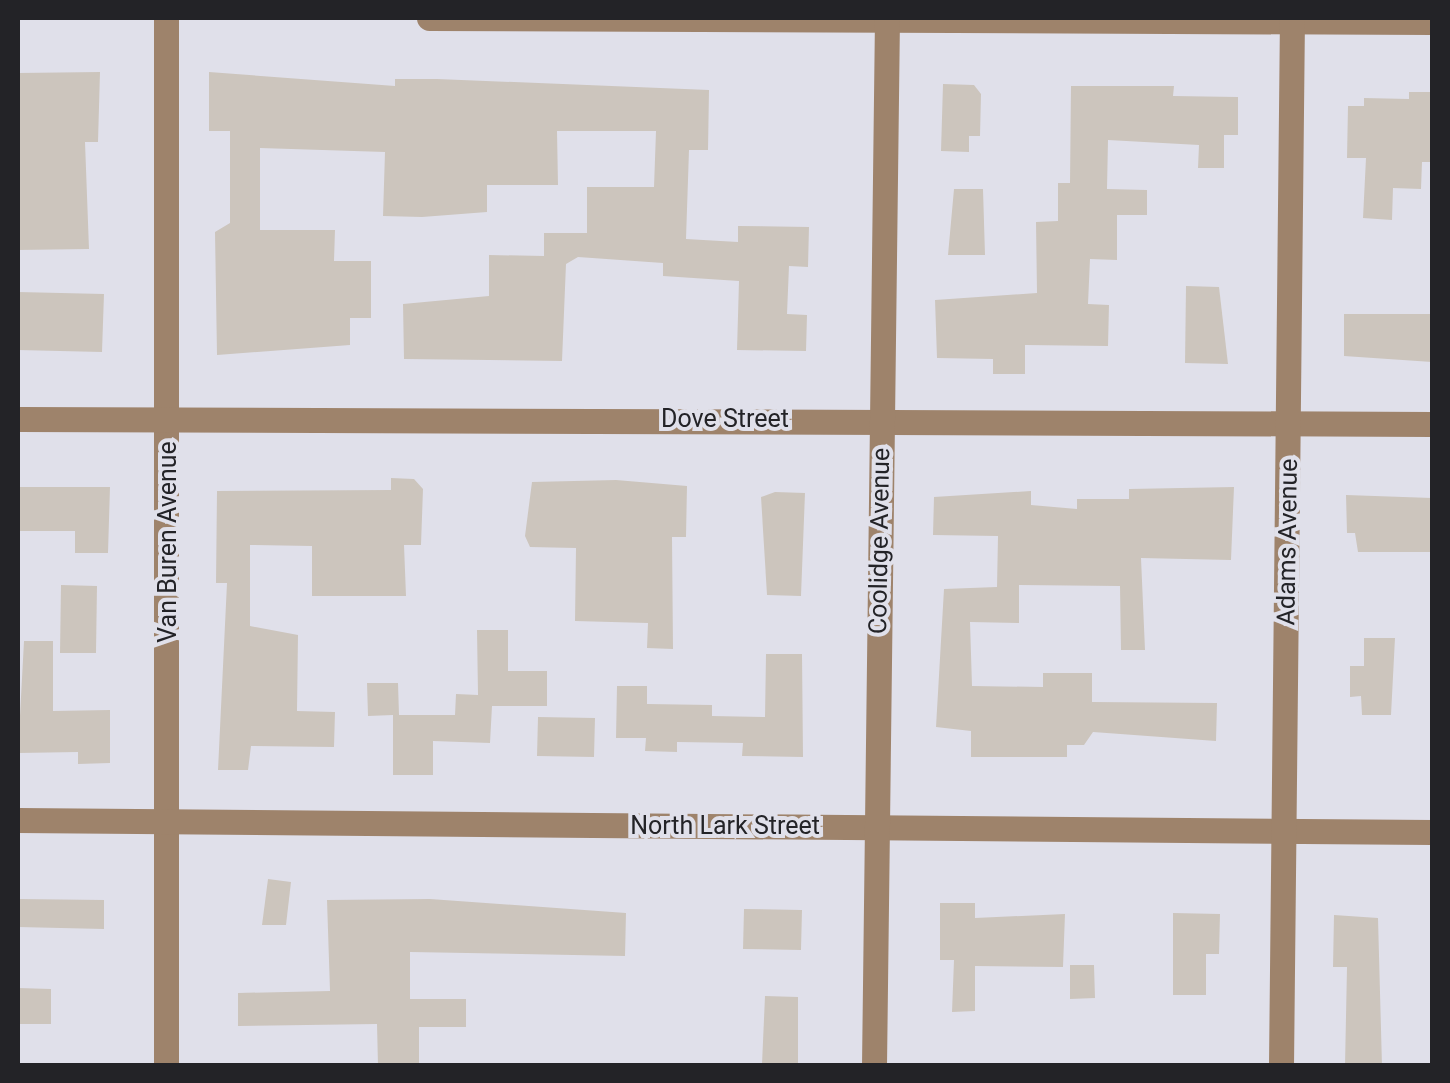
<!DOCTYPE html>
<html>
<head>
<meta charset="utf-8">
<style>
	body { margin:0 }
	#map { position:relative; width:1450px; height:1083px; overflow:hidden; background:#e0e0ea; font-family:Roboto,sans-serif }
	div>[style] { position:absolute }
	.building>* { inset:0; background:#ccc5bd }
	.minor>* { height:25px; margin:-12.5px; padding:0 12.5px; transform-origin:12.5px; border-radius:12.5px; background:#9e836b }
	span { translate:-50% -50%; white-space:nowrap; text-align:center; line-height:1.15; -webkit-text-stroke:8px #e0e0ea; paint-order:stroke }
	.street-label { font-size:25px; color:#232327 }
	.frame { position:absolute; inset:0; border:20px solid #232327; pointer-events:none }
</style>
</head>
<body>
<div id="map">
	<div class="building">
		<div style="clip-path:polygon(100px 72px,98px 142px,85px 142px,89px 249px,18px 250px,18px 73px)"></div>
		<div style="clip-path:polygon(209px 72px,395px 86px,395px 79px,437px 79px,709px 90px,708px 150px,689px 150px,686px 239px,738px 242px,738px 226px,809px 227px,808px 267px,789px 266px,787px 314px,807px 315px,806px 351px,737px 350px,739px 281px,663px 276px,663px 263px,578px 257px,566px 264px,562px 361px,404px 359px,403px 304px,489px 296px,489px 255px,544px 256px,544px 233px,587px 233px,587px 187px,654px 187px,656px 131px,557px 131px,558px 185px,487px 185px,487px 212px,422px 217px,383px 216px,385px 152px,260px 148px,260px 230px,335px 230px,334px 261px,371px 261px,371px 318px,350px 318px,350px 345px,217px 355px,215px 232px,230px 223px,230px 131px,209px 131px)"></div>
		<div style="clip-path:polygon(943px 84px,974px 85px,981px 94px,980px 136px,969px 136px,969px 152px,941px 151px)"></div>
		<div style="clip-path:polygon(1071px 86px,1174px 86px,1173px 96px,1238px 97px,1238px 135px,1224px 135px,1224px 168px,1198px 168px,1199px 145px,1108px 140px,1107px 189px,1147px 190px,1147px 215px,1117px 215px,1117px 260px,1090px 259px,1088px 304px,1109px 305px,1108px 346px,1025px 345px,1025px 374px,993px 374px,993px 359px,937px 358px,935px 300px,1037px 293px,1036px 222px,1058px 221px,1058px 183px,1070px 183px)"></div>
		<div style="clip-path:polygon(1409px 92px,1432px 92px,1432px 162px,1422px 162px,1421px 189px,1393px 188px,1392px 220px,1363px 218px,1366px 158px,1347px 158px,1348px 106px,1364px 106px,1364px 98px,1409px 99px)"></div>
		<div style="clip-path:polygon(954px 189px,983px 189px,985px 255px,948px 255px)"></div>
		<div style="clip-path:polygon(1186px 286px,1219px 287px,1228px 364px,1185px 363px)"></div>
		<div style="clip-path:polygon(18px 292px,104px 294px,102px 352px,18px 350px)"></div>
		<div style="clip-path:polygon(1344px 314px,1432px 314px,1432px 362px,1344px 356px)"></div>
		<div style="clip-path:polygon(391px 478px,414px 479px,423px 489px,421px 545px,404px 545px,406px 596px,312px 596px,312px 546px,250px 545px,250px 626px,298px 635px,297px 711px,335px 712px,334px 747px,251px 746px,248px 770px,218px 770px,227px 583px,216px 583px,217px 491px,391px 490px)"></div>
		<div style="clip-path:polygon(616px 480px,687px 486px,686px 537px,672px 537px,673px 649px,647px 648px,648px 623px,575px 621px,576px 548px,530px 547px,525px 536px,532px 482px)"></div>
		<div style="clip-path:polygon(18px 487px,110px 487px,108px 553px,75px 553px,75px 531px,18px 531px)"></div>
		<div style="clip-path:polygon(1234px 487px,1231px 560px,1141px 558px,1145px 650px,1121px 650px,1120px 586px,1019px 585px,1019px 623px,970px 622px,972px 686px,1043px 687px,1043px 673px,1092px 673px,1092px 702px,1217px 703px,1216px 741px,1093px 732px,1084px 745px,1067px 745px,1067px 757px,971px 757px,971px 731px,936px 727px,944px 589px,997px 587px,998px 536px,933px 535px,934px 497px,1031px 491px,1031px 505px,1077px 509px,1077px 499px,1129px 499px,1129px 489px)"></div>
		<div style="clip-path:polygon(775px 492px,805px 493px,801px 596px,767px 595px,761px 497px)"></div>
		<div style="clip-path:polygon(1346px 495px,1432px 498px,1432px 552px,1358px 552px,1355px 533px,1347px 533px)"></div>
		<div style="clip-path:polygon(61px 585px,97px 586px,96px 653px,60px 653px)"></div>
		<div style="clip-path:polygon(477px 630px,508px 630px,508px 671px,547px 671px,547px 706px,492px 706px,490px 743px,433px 741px,433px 775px,393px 775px,393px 715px,368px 716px,367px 683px,398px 683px,399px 715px,455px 715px,456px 694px,478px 695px)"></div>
		<div style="clip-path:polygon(1364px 638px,1395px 638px,1391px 715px,1362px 715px,1361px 696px,1350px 697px,1350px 666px,1364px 666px)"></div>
		<div style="clip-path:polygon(24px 641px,53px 641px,53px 711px,110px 710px,110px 763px,78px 764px,78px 752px,18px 753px)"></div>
		<div style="clip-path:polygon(766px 654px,802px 654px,803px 757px,742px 756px,743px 743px,677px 742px,677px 752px,645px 751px,646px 738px,616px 738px,617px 686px,647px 686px,647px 704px,712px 705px,712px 716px,765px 717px)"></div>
		<div style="clip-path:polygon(538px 717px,595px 718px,594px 757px,537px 756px)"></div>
		<div style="clip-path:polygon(268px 879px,291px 882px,286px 925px,262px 925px)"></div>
		<div style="clip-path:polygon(18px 899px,104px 900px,104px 929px,18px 927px)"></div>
		<div style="clip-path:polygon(430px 899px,626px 913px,625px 956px,410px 952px,410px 999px,466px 999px,466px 1027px,419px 1027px,419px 1066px,378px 1066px,377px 1024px,238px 1026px,238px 993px,330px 991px,327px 900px)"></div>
		<div style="clip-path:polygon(940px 903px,975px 903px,975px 918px,1065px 914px,1063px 967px,975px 966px,975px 1011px,952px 1012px,954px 960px,940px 960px)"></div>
		<div style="clip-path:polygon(744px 909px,802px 910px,801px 950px,743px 949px)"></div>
		<div style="clip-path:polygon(1173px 913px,1220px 914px,1219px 954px,1206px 954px,1206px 995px,1173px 995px)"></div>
		<div style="clip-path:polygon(1334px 915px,1378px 918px,1382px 1066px,1345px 1066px,1347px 967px,1333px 967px)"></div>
		<div style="clip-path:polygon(1070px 965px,1094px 965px,1095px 998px,1070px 999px)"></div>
		<div style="clip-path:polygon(18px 988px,51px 989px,51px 1024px,18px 1024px)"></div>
		<div style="clip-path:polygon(765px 996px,798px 997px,798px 1065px,762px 1064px)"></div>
	</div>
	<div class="minor">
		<div style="left:166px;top:18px;width:1048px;rotate:90deg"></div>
		<div style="left:429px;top:18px;width:1003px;rotate:0.23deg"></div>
		<div style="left:18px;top:419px;width:1414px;rotate:0.2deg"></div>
		<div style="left:18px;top:820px;width:1414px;rotate:0.49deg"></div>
		<div style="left:874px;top:1066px;width:1048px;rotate:-89.29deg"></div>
		<div style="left:1281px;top:1066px;width:1048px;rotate:-89.4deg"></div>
	</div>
	<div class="street-label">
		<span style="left:725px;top:419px">Dove Street</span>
		<span style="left:880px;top:541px;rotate:-89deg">Coolidge Avenue</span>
		<span style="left:168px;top:542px;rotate:-90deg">Van Buren Avenue</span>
		<span style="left:1288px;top:542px;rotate:-89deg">Adams Avenue</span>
		<span style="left:725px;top:826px">North Lark Street</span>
	</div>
	<div class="frame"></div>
</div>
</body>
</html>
